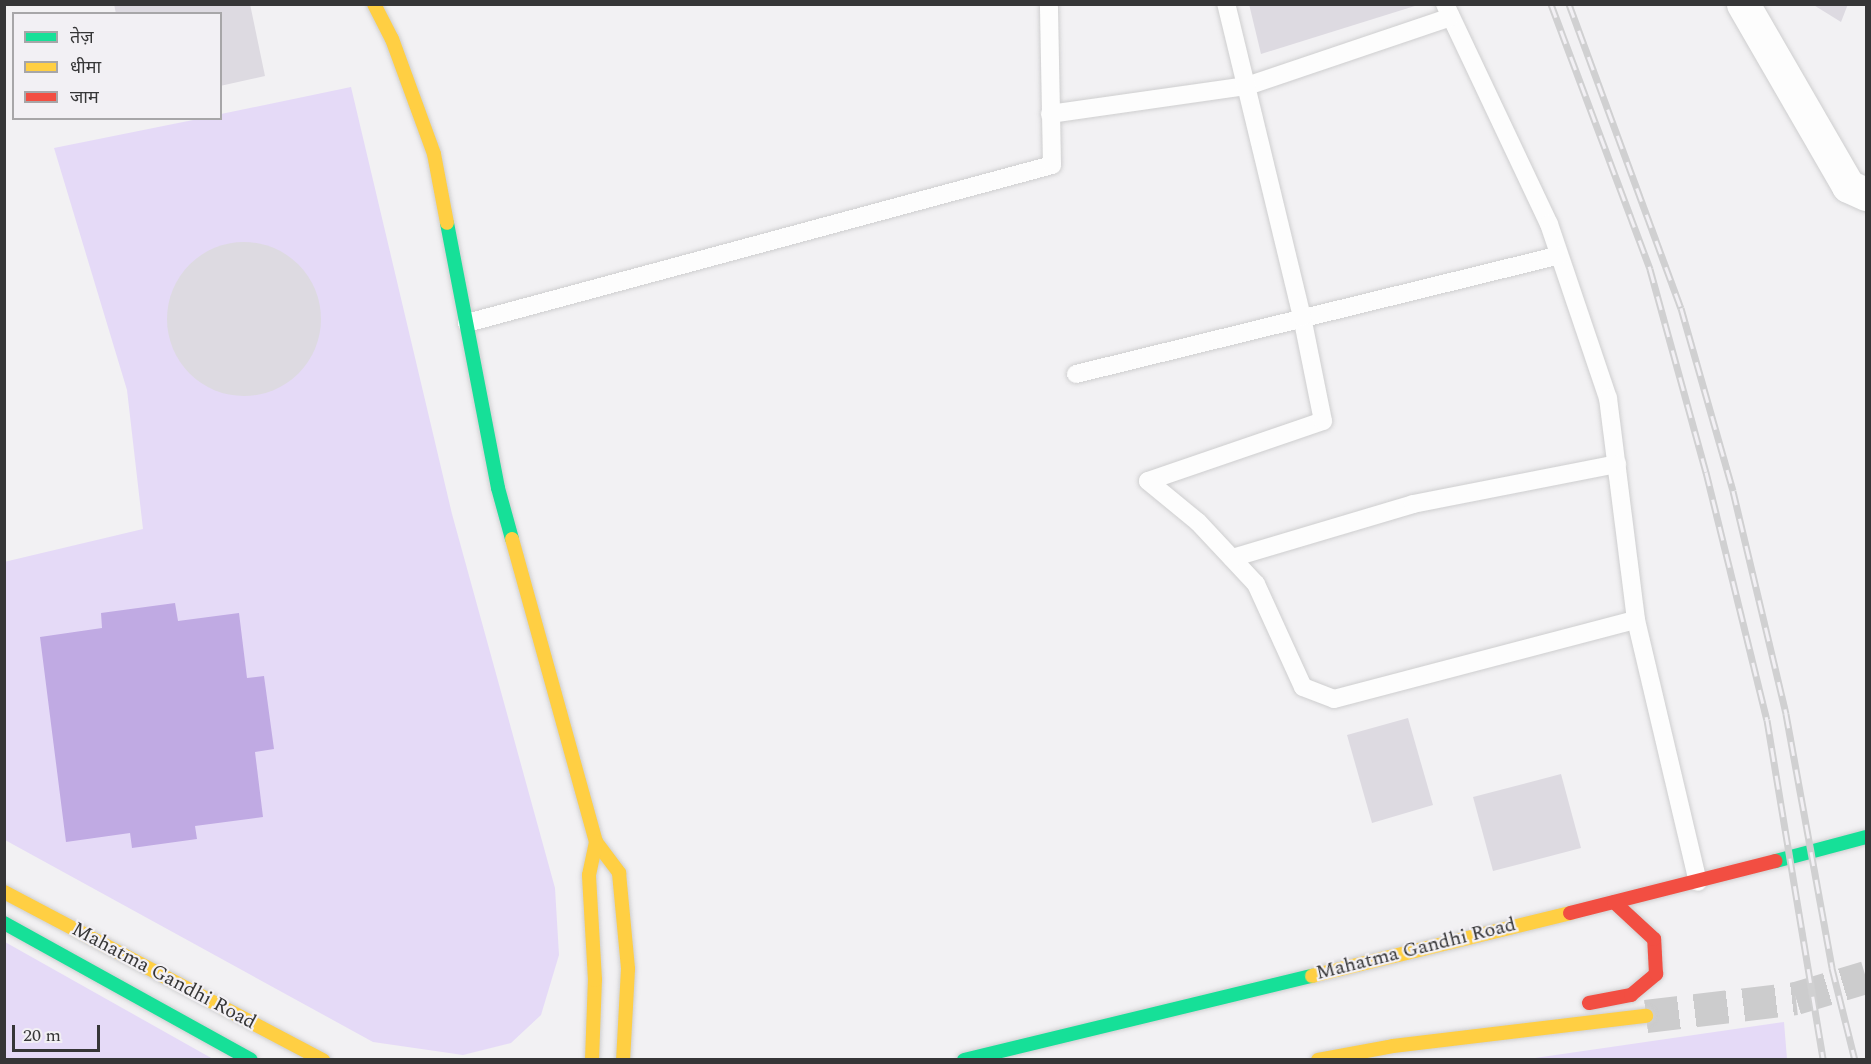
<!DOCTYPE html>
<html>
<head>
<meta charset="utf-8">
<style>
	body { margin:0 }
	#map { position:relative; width:1871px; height:1064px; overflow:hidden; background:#f2f1f3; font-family:Spectral,"Noto Sans Devanagari",serif }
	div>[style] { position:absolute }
	.green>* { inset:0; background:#e5daf7 }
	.water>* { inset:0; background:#c0aae3 }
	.building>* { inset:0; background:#dddae1 }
	.round { border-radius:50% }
	.primary-tunnel>* { height:33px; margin-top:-16.5px; transform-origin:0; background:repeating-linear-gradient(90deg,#cccccd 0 33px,transparent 0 49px) }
	.roads { filter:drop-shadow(0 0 2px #cececf) drop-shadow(0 0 2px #cececf) }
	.lane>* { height:18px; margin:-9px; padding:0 9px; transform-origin:9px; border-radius:9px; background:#fdfdfd }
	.street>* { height:33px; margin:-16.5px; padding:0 16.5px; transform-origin:16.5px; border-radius:16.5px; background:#fdfdfd }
	.fast>* { height:14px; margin:-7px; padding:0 7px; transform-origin:7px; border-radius:7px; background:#16e098 }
	.slow>* { height:14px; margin:-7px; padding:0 7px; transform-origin:7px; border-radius:7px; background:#ffcf43 }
	.jam>* { height:14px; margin:-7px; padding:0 7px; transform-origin:7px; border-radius:7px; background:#f24e42 }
	.rail>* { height:7px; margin-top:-3.5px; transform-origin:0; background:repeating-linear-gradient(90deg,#f2f0f4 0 14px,#d0d0d1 0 28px); box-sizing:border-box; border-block:2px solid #d0d0d1 }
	span { translate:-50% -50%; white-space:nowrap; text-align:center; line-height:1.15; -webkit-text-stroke:4.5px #f2f0f4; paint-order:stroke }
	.street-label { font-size:20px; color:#363637 }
	.frame { position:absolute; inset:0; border:6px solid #363637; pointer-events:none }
	.legend { position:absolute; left:12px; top:12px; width:210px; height:108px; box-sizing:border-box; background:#f2f0f4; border:2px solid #a7a6a8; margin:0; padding:8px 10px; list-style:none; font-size:18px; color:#363637 }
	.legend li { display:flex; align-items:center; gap:12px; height:30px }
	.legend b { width:30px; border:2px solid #a7a6a8 }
	.scale { position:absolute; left:12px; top:1025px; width:88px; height:27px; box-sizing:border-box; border:3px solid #363637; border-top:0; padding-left:8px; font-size:18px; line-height:21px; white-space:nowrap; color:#363637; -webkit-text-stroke:4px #f2f0f4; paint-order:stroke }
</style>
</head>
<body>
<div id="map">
	<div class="green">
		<div style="clip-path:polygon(351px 87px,452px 514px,555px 888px,559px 955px,541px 1015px,511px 1043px,463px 1055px,373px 1042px,5px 840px,4px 562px,143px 529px,127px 390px,54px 148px,198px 119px,220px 118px,221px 114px)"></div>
		<div style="clip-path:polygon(5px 942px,213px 1059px,5px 1059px)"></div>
		<div style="clip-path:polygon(1784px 1022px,1787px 1059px,1528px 1059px)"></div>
	</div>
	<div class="water">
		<div style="clip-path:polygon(175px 603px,178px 621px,239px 613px,247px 678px,264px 676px,274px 749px,255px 752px,263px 817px,195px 826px,197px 839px,132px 848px,130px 833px,66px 842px,40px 637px,102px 628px,101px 613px)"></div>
	</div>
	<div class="building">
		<div style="clip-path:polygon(114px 4px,250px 4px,265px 76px,220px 86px,220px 14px,116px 14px)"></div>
		<div style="clip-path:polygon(1249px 4px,1418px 4px,1418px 5px,1261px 54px)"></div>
		<div style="clip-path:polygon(1812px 4px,1848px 4px,1841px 22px)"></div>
		<div class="round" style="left:167px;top:242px;width:154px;height:154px"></div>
		<div style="clip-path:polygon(1408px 718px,1433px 805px,1372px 823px,1347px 735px)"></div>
		<div style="clip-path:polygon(1561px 774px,1581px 848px,1493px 871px,1473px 797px)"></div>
	</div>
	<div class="primary-tunnel">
		<div style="left:1646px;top:1016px;width:151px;rotate:-6.8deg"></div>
		<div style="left:1796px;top:998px;width:73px;rotate:-16.7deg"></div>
	</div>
	<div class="roads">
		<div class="lane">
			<div style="left:1445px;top:4px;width:243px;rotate:64.7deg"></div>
			<div style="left:1549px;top:224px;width:184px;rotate:71.3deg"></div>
			<div style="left:1608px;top:398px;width:224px;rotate:82.8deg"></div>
			<div style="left:1636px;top:620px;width:269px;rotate:76.7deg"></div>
			<div style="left:1050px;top:114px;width:199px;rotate:-8.1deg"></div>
			<div style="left:1247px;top:86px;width:215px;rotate:-18.7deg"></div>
			<div style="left:467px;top:323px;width:606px;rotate:-15.11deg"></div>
			<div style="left:1052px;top:165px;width:161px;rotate:-91.1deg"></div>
			<div style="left:1076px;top:374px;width:497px;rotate:-13.8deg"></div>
			<div style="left:1148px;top:481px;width:185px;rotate:-18.9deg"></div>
			<div style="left:1323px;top:421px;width:106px;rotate:-101.4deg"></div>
			<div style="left:1302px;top:317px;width:322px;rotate:-103.6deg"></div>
			<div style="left:1148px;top:481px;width:65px;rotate:39.4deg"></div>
			<div style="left:1198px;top:522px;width:85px;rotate:46.9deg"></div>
			<div style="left:1256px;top:584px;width:113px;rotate:65.5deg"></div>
			<div style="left:1303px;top:687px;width:33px;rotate:21deg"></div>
			<div style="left:1334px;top:699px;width:312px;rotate:-14.7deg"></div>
			<div style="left:1232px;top:558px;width:189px;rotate:-16.6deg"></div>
			<div style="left:1413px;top:504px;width:208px;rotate:-11.1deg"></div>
		</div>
		<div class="street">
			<div style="left:1743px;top:4px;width:210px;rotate:60deg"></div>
			<div style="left:1848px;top:186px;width:20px;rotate:24deg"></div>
		</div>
		<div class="fast">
			<div style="left:447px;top:223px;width:270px;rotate:79.1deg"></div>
			<div style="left:498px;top:488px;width:53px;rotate:74.6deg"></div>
			<div style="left:1776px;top:861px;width:93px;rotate:-14.9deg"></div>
			<div style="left:4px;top:923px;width:282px;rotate:29deg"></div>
			<div style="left:964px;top:1060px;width:358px;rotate:-13.6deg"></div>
		</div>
		<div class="slow">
			<div style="left:374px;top:4px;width:39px;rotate:63deg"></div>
			<div style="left:392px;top:39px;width:122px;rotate:69.9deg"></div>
			<div style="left:434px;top:154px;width:70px;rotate:79.3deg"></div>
			<div style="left:512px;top:539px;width:314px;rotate:74.5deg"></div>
			<div style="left:596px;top:842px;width:39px;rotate:53deg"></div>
			<div style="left:619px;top:873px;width:96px;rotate:84.6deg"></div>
			<div style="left:628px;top:969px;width:91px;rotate:93.1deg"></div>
			<div style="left:4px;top:892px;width:361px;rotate:27.8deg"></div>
			<div style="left:1312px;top:976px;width:266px;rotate:-13.7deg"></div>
			<div style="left:592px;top:1060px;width:80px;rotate:-87.9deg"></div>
			<div style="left:595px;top:980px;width:105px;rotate:-93.3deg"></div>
			<div style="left:589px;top:875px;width:34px;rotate:-78deg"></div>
			<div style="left:1318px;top:1060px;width:76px;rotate:-10.6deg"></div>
			<div style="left:1393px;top:1046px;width:255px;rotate:-6.8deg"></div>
		</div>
		<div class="jam">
			<div style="left:1570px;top:913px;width:212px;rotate:-14.2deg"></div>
			<div style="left:1589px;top:1003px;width:43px;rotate:-10.8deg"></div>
			<div style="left:1631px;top:995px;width:33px;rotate:-40deg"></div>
			<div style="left:1656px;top:974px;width:35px;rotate:-93deg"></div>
			<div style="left:1654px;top:939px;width:54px;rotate:-137.2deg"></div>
		</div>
	</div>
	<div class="rail">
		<div style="left:1551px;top:4px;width:283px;rotate:69.5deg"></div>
		<div style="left:1650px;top:269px;width:211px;rotate:74.6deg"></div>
		<div style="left:1706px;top:472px;width:255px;rotate:76.2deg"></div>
		<div style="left:1767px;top:720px;width:345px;rotate:80.6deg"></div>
		<div style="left:1569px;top:4px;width:324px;rotate:69.8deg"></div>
		<div style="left:1681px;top:308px;width:190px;rotate:74.1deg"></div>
		<div style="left:1733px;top:491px;width:229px;rotate:76.6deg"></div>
		<div style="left:1786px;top:714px;width:258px;rotate:79.7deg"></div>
		<div style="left:1832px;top:968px;width:95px;rotate:76deg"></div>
	</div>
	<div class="street-label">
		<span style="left:1416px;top:949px;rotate:-14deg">Mahatma Gandhi Road</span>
		<span style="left:164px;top:976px;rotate:28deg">Mahatma Gandhi Road</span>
	</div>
	<div class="frame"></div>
	<ul class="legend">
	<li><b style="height:8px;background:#16e098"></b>तेज़</li>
	<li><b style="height:8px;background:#ffcf43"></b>धीमा</li>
	<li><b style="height:8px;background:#f24e42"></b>जाम</li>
	</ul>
	<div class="scale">20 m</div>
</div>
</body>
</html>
